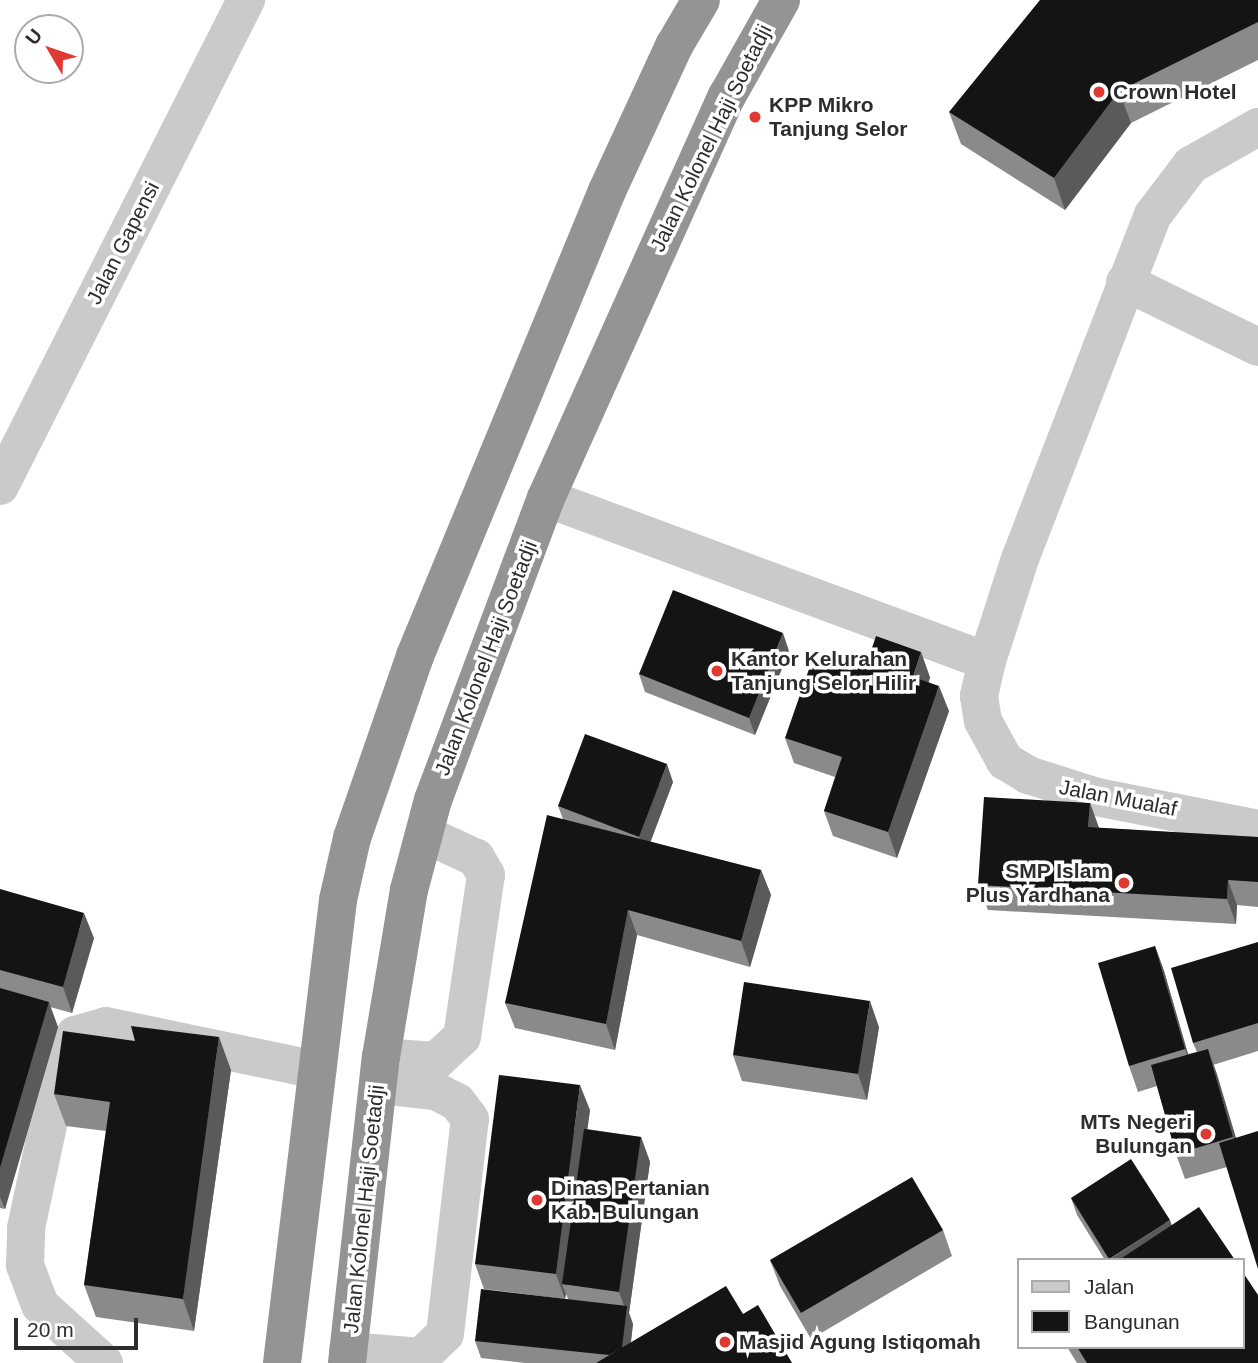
<!DOCTYPE html>
<html>
<head>
<meta charset="utf-8">
<style>
	body { margin:0 }
	#map { position:relative; width:1258px; height:1363px; overflow:hidden; background:#fff; font-family:Arial,sans-serif }
	div>[style] { position:absolute }
	.minor>* { height:38px; margin:-19px; padding:0 19px; transform-origin:19px; border-radius:19px; background:#cacaca }
	.highway>* { height:38px; margin:-19px; padding:0 19px; transform-origin:19px; border-radius:19px; background:#949494 }
	.wall>* { inset:0; background:#8a8a8a }
	.shaded-wall>* { inset:0; background:#5a5a5a }
	.building>* { inset:0; background:#141414 }
	.dots>* { width:19px; height:19px; translate:-50% -50%; box-sizing:border-box; border:4px solid #fff; border-radius:50% }
	span { translate:-50% -50%; white-space:nowrap; text-align:center; line-height:1.15; -webkit-text-stroke:7px #fff; paint-order:stroke }
	.poi-label { font-size:21px; color:#2d2d2d; font-weight:700 }
	.left { translate:0 -50%; text-align:left }
	.right { translate:-100% -50%; text-align:right }
	.street-label { font-size:21px; color:#2d2d2d }
	.legend { position:absolute; left:1017px; top:1258px; width:228px; height:91px; box-sizing:border-box; background:#fff; border:2px solid #ababab; margin:0; padding:9px 12px; list-style:none; font-size:21px; color:#2d2d2d }
	.legend li { display:flex; align-items:center; gap:14px; height:35px }
	.legend b { width:35px; border:2px solid #ababab }
	.north { position:absolute; left:14px; top:14px; width:70px; height:70px; box-sizing:border-box; background:#fff; border:2px solid #ababab; border-radius:50%; rotate:309deg; font-size:19px; font-weight:700; line-height:28px; text-align:center; color:#2d2d2d }
	.north::after { content:''; display:block; margin:auto; width:24px; height:32px; background:#e03932; clip-path:polygon(50% 0,100% 100%,50% 72%,0 100%) }
	.scale { position:absolute; left:14px; top:1318px; width:124px; height:32px; box-sizing:border-box; border:4px solid #2d2d2d; border-top:0; padding-left:9px; font-size:21px; line-height:24px; white-space:nowrap; color:#2d2d2d; -webkit-text-stroke:5px #fff; paint-order:stroke }
</style>
</head>
<body>
<div id="map">
	<div class="minor">
		<div style="left:1125px;top:282px;width:148px;rotate:26deg"></div>
		<div style="left:0;top:486px;width:545px;rotate:-63.15deg"></div>
		<div style="left:546px;top:498px;width:470px;rotate:20.3deg"></div>
		<div style="left:987px;top:661px;width:107px;rotate:-72.1deg"></div>
		<div style="left:1020px;top:559px;width:369px;rotate:-68.9deg"></div>
		<div style="left:1153px;top:215px;width:63px;rotate:-52.8deg"></div>
		<div style="left:1191px;top:165px;width:77px;rotate:-29.6deg"></div>
		<div style="left:987px;top:661px;width:36px;rotate:103deg"></div>
		<div style="left:979px;top:696px;width:25px;rotate:81deg"></div>
		<div style="left:983px;top:721px;width:46px;rotate:61.2deg"></div>
		<div style="left:1005px;top:761px;width:27px;rotate:31deg"></div>
		<div style="left:1028px;top:775px;width:72px;rotate:17.7deg"></div>
		<div style="left:1097px;top:797px;width:164px;rotate:11.2deg"></div>
		<div style="left:381px;top:1057px;width:55px;rotate:4.2deg"></div>
		<div style="left:436px;top:1061px;width:35px;rotate:-43deg"></div>
		<div style="left:462px;top:1037px;width:164px;rotate:-81.6deg"></div>
		<div style="left:486px;top:875px;width:20px;rotate:-120deg"></div>
		<div style="left:476px;top:858px;width:57px;rotate:-155.2deg"></div>
		<div style="left:348px;top:1351px;width:73px;rotate:4.7deg"></div>
		<div style="left:421px;top:1357px;width:33px;rotate:-44deg"></div>
		<div style="left:445px;top:1334px;width:216px;rotate:-83.4deg"></div>
		<div style="left:470px;top:1119px;width:21px;rotate:-127deg"></div>
		<div style="left:457px;top:1102px;width:25px;rotate:-153deg"></div>
		<div style="left:435px;top:1091px;width:57px;rotate:-174deg"></div>
		<div style="left:104px;top:1363px;width:86px;rotate:-137.8deg"></div>
		<div style="left:40px;top:1305px;width:43px;rotate:-110.6deg"></div>
		<div style="left:25px;top:1265px;width:37px;rotate:-88deg"></div>
		<div style="left:26px;top:1228px;width:172px;rotate:-77.9deg"></div>
		<div style="left:62px;top:1060px;width:28px;rotate:-63deg"></div>
		<div style="left:75px;top:1035px;width:32px;rotate:-16deg"></div>
		<div style="left:106px;top:1026px;width:216px;rotate:11.8deg"></div>
	</div>
	<div class="highway">
		<div style="left:282px;top:1363px;width:466px;rotate:-83.1deg"></div>
		<div style="left:338px;top:900px;width:64px;rotate:-77.3deg"></div>
		<div style="left:352px;top:838px;width:193px;rotate:-70.9deg"></div>
		<div style="left:415px;top:656px;width:503px;rotate:-67.56deg"></div>
		<div style="left:607px;top:191px;width:160px;rotate:-65.2deg"></div>
		<div style="left:674px;top:46px;width:53px;rotate:-59.6deg"></div>
		<div style="left:347px;top:1363px;width:308px;rotate:-83.7deg"></div>
		<div style="left:381px;top:1057px;width:169px;rotate:-80.5deg"></div>
		<div style="left:409px;top:890px;width:93px;rotate:-75.1deg"></div>
		<div style="left:433px;top:800px;width:322px;rotate:-69.5deg"></div>
		<div style="left:546px;top:498px;width:441px;rotate:-65.8deg"></div>
		<div style="left:727px;top:96px;width:110px;rotate:-60.6deg"></div>
	</div>
	<div class="wall">
		<div style="clip-path:polygon(1258px 0,1258px 60px,1131px 123px,1065px 210px,961px 144px,949px 112px)"></div>
		<div style="clip-path:polygon(789px 651px,755px 735px,645px 692px,639px 674px)"></div>
		<div style="clip-path:polygon(866px 666px,930px 677px,929px 682px,949px 711px,897px 858px,833px 836px,824px 811px,835px 777px,794px 763px,785px 738px)"></div>
		<div style="clip-path:polygon(673px 782px,650px 842px,761px 870px,771px 895px,750px 967px,637px 935px,615px 1050px,515px 1028px,505px 1003px,563px 819px,558px 806px)"></div>
		<div style="clip-path:polygon(1090px 803px,1099px 828px,1258px 837px,1258px 907px,1237px 905px,1236px 924px,988px 910px,978px 885px)"></div>
		<div style="clip-path:polygon(0 889px,94px 938px,72px 1013px,50px 1007px,58px 1027px,5px 1209px,0 1208px)"></div>
		<div style="clip-path:polygon(1258px 942px,1258px 1051px,1213px 1065px,1236px 1138px,1227px 1167px,1185px 1179px,1176px 1154px,1157px 1086px,1138px 1092px,1129px 1066px,1155px 946px,1164px 971px,1188px 1054px,1197px 1052px,1193px 1043px)"></div>
		<div style="clip-path:polygon(879px 1027px,867px 1100px,742px 1081px,733px 1055px)"></div>
		<div style="clip-path:polygon(231px 1070px,194px 1331px,96px 1317px,84px 1285px,106px 1131px,66px 1126px,54px 1094px)"></div>
		<div style="clip-path:polygon(590px 1110px,587px 1129px,641px 1137px,650px 1162px,629px 1313px,633px 1324px,631px 1343px,743px 1314px,792px 1363px,525px 1363px,481px 1358px,475px 1341px,568px 1299px,566px 1294px,565px 1299px,484px 1289px,475px 1264px)"></div>
		<div style="clip-path:polygon(1071px 1198px,1171px 1225px,1235px 1260px,1105px 1260px,1077px 1215px)"></div>
		<div style="clip-path:polygon(943px 1230px,952px 1256px,811px 1339px,780px 1286px,770px 1260px)"></div>
		<div style="clip-path:polygon(1067px 1347px,1242px 1347px,1258px 1363px,1077px 1363px)"></div>
	</div>
	<div class="shaded-wall">
		<div style="clip-path:polygon(1119px 91px,1131px 123px,1065px 210px,1054px 178px)"></div>
		<div style="clip-path:polygon(783px 633px,789px 651px,755px 735px,749px 718px)"></div>
		<div style="clip-path:polygon(921px 652px,930px 677px,922px 702px,913px 677px)"></div>
		<div style="clip-path:polygon(939px 686px,949px 711px,897px 858px,888px 832px)"></div>
		<div style="clip-path:polygon(667px 764px,673px 782px,646px 854px,639px 837px)"></div>
		<div style="clip-path:polygon(1090px 803px,1099px 828px,1088px 827px)"></div>
		<div style="clip-path:polygon(761px 870px,771px 895px,750px 967px,741px 941px)"></div>
		<div style="clip-path:polygon(1228px 880px,1237px 905px,1236px 924px,1227px 899px)"></div>
		<div style="clip-path:polygon(628px 910px,637px 935px,615px 1050px,606px 1024px)"></div>
		<div style="clip-path:polygon(84px 913px,94px 938px,72px 1013px,63px 987px)"></div>
		<div style="clip-path:polygon(1155px 946px,1164px 971px,1194px 1075px,1185px 1049px)"></div>
		<div style="clip-path:polygon(870px 1001px,879px 1027px,867px 1100px,858px 1074px)"></div>
		<div style="clip-path:polygon(49px 1002px,58px 1027px,5px 1209px,0 1197px,0 1168px)"></div>
		<div style="clip-path:polygon(219px 1037px,231px 1070px,194px 1331px,183px 1299px)"></div>
		<div style="clip-path:polygon(1208px 1049px,1217px 1074px,1243px 1162px,1233px 1137px)"></div>
		<div style="clip-path:polygon(580px 1085px,590px 1110px,567px 1285px,562px 1284px,566px 1294px,565px 1299px,556px 1274px)"></div>
		<div style="clip-path:polygon(641px 1137px,650px 1162px,629px 1313px,633px 1324px,628px 1363px,620px 1357px,626px 1311px,619px 1292px)"></div>
		<div style="clip-path:polygon(1170px 1220px,1176px 1238px,1142px 1260px,1109px 1260px)"></div>
	</div>
	<div class="building">
		<div style="clip-path:polygon(1040px 0,1258px 0,1258px 22px,1119px 91px,1054px 178px,949px 112px)"></div>
		<div style="clip-path:polygon(673px 590px,783px 633px,749px 718px,639px 674px)"></div>
		<div style="clip-path:polygon(876px 636px,921px 652px,913px 677px,939px 686px,888px 832px,824px 811px,842px 757px,785px 738px,816px 649px,866px 666px)"></div>
		<div style="clip-path:polygon(585px 734px,667px 764px,639px 837px,558px 806px)"></div>
		<div style="clip-path:polygon(984px 797px,1090px 803px,1088px 827px,1258px 837px,1258px 882px,1228px 880px,1227px 899px,978px 885px)"></div>
		<div style="clip-path:polygon(547px 815px,761px 870px,741px 941px,628px 910px,606px 1024px,505px 1003px)"></div>
		<div style="clip-path:polygon(0 889px,84px 913px,63px 987px,0 970px)"></div>
		<div style="clip-path:polygon(1258px 942px,1258px 1023px,1193px 1043px,1171px 968px)"></div>
		<div style="clip-path:polygon(1155px 946px,1185px 1049px,1129px 1066px,1098px 963px)"></div>
		<div style="clip-path:polygon(744px 982px,870px 1001px,858px 1074px,733px 1055px)"></div>
		<div style="clip-path:polygon(0 988px,49px 1002px,0 1168px)"></div>
		<div style="clip-path:polygon(131px 1026px,219px 1037px,183px 1299px,84px 1285px,110px 1102px,54px 1094px,63px 1031px,135px 1041px)"></div>
		<div style="clip-path:polygon(1208px 1049px,1233px 1137px,1176px 1154px,1151px 1065px)"></div>
		<div style="clip-path:polygon(499px 1075px,580px 1085px,556px 1274px,475px 1264px)"></div>
		<div style="clip-path:polygon(584px 1129px,641px 1137px,619px 1292px,562px 1284px)"></div>
		<div style="clip-path:polygon(1258px 1131px,1258px 1269px,1219px 1143px)"></div>
		<div style="clip-path:polygon(1131px 1159px,1170px 1220px,1109px 1259px,1071px 1198px)"></div>
		<div style="clip-path:polygon(912px 1177px,943px 1230px,801px 1313px,770px 1260px)"></div>
		<div style="clip-path:polygon(1199px 1207px,1235px 1260px,1119px 1260px)"></div>
		<div style="clip-path:polygon(1242px 1271px,1258px 1295px,1258px 1363px,1087px 1363px,1077px 1347px,1242px 1347px)"></div>
		<div style="clip-path:polygon(726px 1286px,743px 1314px,758px 1305px,792px 1363px,596px 1363px)"></div>
		<div style="clip-path:polygon(481px 1289px,627px 1306px,622px 1348px,609px 1355px,475px 1341px)"></div>
	</div>
	<div class="dots">
		<div style="left:1099px;top:92px;background:#e03932"></div>
		<div style="left:755px;top:117px;background:#e03932"></div>
		<div style="left:717px;top:671px;background:#e03932"></div>
		<div style="left:1124px;top:883px;background:#e03932"></div>
		<div style="left:1206px;top:1134px;background:#e03932"></div>
		<div style="left:537px;top:1200px;background:#e03932"></div>
		<div style="left:725px;top:1342px;background:#e03932"></div>
	</div>
	<div class="poi-label">
		<span class="left" style="left:1113px;top:92px">Crown Hotel</span>
		<span class="left" style="left:769px;top:117px">KPP Mikro<br>Tanjung Selor</span>
		<span class="left" style="left:731px;top:671px">Kantor Kelurahan<br>Tanjung Selor Hilir</span>
		<span class="right" style="left:1110px;top:883px">SMP Islam<br>Plus Yardhana</span>
		<span class="right" style="left:1192px;top:1134px">MTs Negeri<br>Bulungan</span>
		<span class="left" style="left:551px;top:1200px">Dinas Pertanian<br>Kab. Bulungan</span>
		<span class="left" style="left:739px;top:1342px">Masjid Agung Istiqomah</span>
	</div>
	<div class="street-label">
		<span style="left:711px;top:138px;rotate:-64deg">Jalan Kolonel Haji Soetadji</span>
		<span style="left:123px;top:243px;rotate:-63deg">Jalan Gapensi</span>
		<span style="left:486px;top:658px;rotate:-69deg">Jalan Kolonel Haji Soetadji</span>
		<span style="left:1118px;top:798px;rotate:11deg">Jalan Mualaf</span>
		<span style="left:364px;top:1209px;rotate:-84deg">Jalan Kolonel Haji Soetadji</span>
	</div>
	<ul class="legend">
	<li><b style="height:9px;background:#cacaca"></b>Jalan</li>
	<li><b style="height:19px;background:#141414"></b>Bangunan</li>
	</ul>
	<div class="north">U</div>
	<div class="scale">20 m</div>
</div>
</body>
</html>
